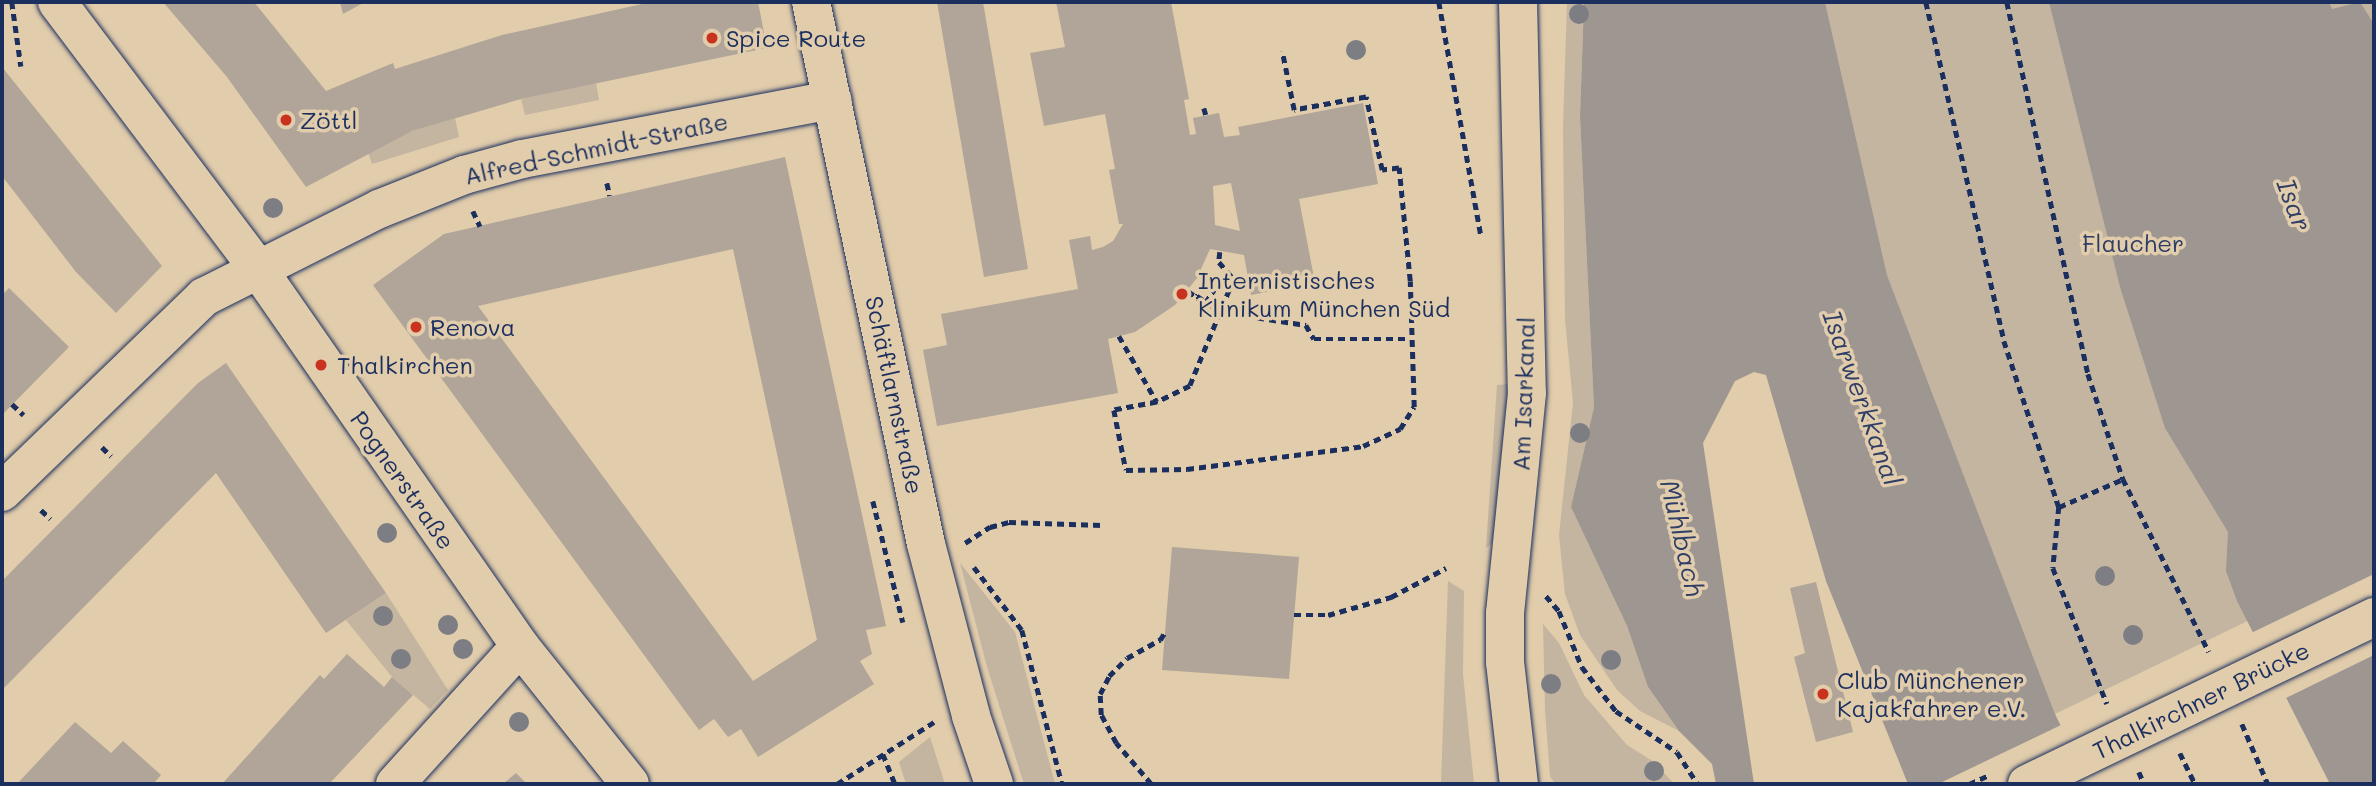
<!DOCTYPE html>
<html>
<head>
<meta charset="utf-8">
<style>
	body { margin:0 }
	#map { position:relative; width:2376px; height:786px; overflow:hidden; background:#e1ccab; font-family:Mali,sans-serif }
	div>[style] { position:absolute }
	.green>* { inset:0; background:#c4b5a0 }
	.water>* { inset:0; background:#9e9691 }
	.pier>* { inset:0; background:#e1ccab }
	.building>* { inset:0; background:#b0a598 }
	.path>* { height:4.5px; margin-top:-2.25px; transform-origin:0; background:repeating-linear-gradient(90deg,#1b2f5e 0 7px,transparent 0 12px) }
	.roads { filter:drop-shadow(0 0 2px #1b2f5e) drop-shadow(0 0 2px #1b2f5e) }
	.minor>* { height:38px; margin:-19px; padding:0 19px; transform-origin:19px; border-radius:19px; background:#e1ccab }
	.path-bridge>* { height:4.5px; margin-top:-2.25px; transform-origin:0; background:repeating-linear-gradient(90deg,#1b2f5e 0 7px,transparent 0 12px) }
	.bridges { filter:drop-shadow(0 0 2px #1b2f5e) drop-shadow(0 0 2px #1b2f5e) }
	.minor-bridge>* { height:38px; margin:-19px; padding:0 19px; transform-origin:19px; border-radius:19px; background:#e1ccab }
	.trees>* { width:20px; height:20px; margin:-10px; border-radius:50%; background:#7d7d84 }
	.dots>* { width:19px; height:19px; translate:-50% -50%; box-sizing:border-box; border:4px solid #e1ccab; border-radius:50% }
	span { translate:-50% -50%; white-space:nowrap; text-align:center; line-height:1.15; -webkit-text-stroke:7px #e1ccab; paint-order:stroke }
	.poi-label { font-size:24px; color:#1b2f5e }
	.left { translate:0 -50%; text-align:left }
	.street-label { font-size:24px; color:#1b2f5e }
	.park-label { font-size:24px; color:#2c3c65 }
	.water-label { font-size:26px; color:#2f3e66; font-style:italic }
	.frame { position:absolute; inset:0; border:4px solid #1b2f5e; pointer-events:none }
</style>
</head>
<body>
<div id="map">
	<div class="green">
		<div style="clip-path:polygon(1567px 2px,1584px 2px,1580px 117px,1594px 407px,1571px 507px,1627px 626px,1648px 687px,1679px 731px,1640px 711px,1617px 690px,1580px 635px,1565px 594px,1559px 535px,1573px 403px,1565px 319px,1563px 127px)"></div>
		<div style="clip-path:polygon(1825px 2px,2374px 2px,2374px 560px,2055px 714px,1887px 275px)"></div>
		<div style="clip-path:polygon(596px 83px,599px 100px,525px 115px,521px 99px)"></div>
		<div style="clip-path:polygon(455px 118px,459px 137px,372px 164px,368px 152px,412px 131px)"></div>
		<div style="clip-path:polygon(1510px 384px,1498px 539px,1486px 548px,1497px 385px)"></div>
		<div style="clip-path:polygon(960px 563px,1015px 632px,1055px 784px,1024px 784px,987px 667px)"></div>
		<div style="clip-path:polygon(1448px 581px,1464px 591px,1463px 674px,1474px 784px,1441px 784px)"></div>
		<div style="clip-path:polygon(386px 593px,448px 690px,430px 709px,392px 677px,346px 620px)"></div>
		<div style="clip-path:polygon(1543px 624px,1559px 643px,1584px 695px,1627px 745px,1654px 762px,1674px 784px,1555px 784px,1550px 776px,1545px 710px)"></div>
		<div style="clip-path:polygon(930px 737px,945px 784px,906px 784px,899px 762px)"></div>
	</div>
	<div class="water">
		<div style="clip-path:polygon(1584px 2px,1825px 2px,1887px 275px,2055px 714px,2089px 784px,1908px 784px,1826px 581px,1766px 375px,1754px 372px,1735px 381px,1703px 443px,1754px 784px,1716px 784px,1712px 764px,1679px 731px,1648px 687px,1627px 626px,1571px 507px,1594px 407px,1580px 117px)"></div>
		<div style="clip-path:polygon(2049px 2px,2329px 2px,2332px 9px,2360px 2px,2374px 24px,2374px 784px,2330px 784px,2237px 601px,2226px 571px,2228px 532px,2165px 428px,2120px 287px)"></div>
	</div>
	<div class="pier">
		<div style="clip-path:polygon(2374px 574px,2374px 655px,2282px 700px,2249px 634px)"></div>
		<div style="clip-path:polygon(2063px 724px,2092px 784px,1938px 784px)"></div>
	</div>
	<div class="building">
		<div style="clip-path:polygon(163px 2px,254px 2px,326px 91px,393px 63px,395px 69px,502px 35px,651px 2px,758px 2px,767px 48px,521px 99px,412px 131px,306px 187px,227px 77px)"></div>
		<div style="clip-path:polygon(340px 2px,365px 2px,343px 14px)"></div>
		<div style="clip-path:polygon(937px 2px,983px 2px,1028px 269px,984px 277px)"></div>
		<div style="clip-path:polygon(evenodd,1056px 2px,1171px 2px,1189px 99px,1184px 100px,1190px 135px,1196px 134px,1193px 118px,1219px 113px,1224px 137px,1240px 135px,1238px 127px,1363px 103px,1378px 184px,1299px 199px,1315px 283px,1251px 295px,1244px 255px,1210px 249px,1197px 278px,1175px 305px,1135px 332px,1108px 339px,1118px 393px,937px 426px,923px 350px,947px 345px,941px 314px,1078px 289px,1069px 240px,1090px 236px,1092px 250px,1103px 247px,1113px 241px,1123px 224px,1119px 224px,1109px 170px,1115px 169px,1105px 114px,1044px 126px,1030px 53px,1065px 47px,1056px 2px,1231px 183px,1240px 231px,1215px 225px,1213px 186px,1231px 183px)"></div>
		<div style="clip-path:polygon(2px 67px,162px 266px,116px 313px,76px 272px,2px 176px)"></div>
		<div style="clip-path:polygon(evenodd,785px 157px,886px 626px,866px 630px,872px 654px,860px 661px,874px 684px,758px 757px,741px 729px,728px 737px,714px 719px,699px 730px,373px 285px,444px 234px,785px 157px,733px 249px,817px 640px,753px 681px,478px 306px,733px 249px)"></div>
		<div style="clip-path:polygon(9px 288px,69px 347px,2px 415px,2px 295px)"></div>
		<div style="clip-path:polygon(226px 363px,386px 593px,326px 633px,216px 473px,2px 690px,2px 581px,198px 383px)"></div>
		<div style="clip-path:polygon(1172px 547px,1299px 557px,1289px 679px,1162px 670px)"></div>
		<div style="clip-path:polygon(1816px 582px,1853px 732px,1816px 742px,1794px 657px,1805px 653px,1790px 588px)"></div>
		<div style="clip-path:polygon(347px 654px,384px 687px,392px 677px,413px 695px,329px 784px,222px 784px,320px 675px,324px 679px)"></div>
		<div style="clip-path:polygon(75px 722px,111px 753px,123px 741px,161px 775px,153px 784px,17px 784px)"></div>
		<div style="clip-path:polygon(516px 773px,527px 784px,503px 784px)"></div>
	</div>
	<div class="path">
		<div style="left:12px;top:2px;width:65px;rotate:82deg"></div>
		<div style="left:1439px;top:2px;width:238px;rotate:79.8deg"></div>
		<div style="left:1926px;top:2px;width:348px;rotate:77deg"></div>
		<div style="left:2004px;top:341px;width:175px;rotate:71.7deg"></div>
		<div style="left:2059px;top:507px;width:61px;rotate:95.6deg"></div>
		<div style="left:2053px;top:568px;width:146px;rotate:68.3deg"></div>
		<div style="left:2007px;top:2px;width:381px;rotate:77.7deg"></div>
		<div style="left:2088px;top:374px;width:111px;rotate:71.6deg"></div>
		<div style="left:2123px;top:479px;width:193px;rotate:63.6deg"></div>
		<div style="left:1204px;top:108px;width:7px;rotate:74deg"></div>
		<div style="left:607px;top:183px;width:13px;rotate:77deg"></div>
		<div style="left:473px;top:211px;width:17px;rotate:65deg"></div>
		<div style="left:1220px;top:252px;width:10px;rotate:96deg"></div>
		<div style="left:1219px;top:262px;width:23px;rotate:49deg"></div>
		<div style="left:1234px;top:279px;width:116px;rotate:112.4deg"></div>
		<div style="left:1190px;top:386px;width:37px;rotate:154deg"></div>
		<div style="left:1157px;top:402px;width:44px;rotate:169.5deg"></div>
		<div style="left:1114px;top:410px;width:61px;rotate:78.7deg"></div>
		<div style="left:1126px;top:470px;width:61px;rotate:-0.9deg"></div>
		<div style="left:1187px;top:469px;width:177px;rotate:-7.4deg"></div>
		<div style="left:1363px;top:446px;width:41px;rotate:-24.7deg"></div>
		<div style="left:1400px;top:429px;width:26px;rotate:-58deg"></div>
		<div style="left:1414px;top:407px;width:126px;rotate:-91.8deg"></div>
		<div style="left:1410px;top:281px;width:114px;rotate:-95.6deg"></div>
		<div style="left:1399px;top:168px;width:17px;rotate:173deg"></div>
		<div style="left:1382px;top:170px;width:75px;rotate:-102.4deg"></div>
		<div style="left:1366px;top:97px;width:73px;rotate:169.8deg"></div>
		<div style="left:1294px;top:110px;width:60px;rotate:-101.5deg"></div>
		<div style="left:1188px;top:291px;width:21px;rotate:35deg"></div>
		<div style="left:1205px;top:303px;width:27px;rotate:-56deg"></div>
		<div style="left:1220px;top:281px;width:11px;rotate:-146deg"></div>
		<div style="left:1211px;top:275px;width:25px;rotate:124deg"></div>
		<div style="left:1197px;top:296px;width:20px;rotate:33deg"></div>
		<div style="left:1214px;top:307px;width:9px;rotate:32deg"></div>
		<div style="left:1222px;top:312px;width:85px;rotate:8.8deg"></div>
		<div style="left:1306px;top:325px;width:16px;rotate:60deg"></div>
		<div style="left:1314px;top:339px;width:96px"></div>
		<div style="left:1119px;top:336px;width:76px;rotate:60.1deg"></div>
		<div style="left:12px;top:404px;width:16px;rotate:43deg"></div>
		<div style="left:102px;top:447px;width:13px;rotate:45deg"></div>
		<div style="left:873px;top:501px;width:125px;rotate:76.1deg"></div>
		<div style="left:2059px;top:507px;width:70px;rotate:-23.6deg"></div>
		<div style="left:41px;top:510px;width:13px;rotate:42deg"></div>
		<div style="left:965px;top:543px;width:30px;rotate:-33deg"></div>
		<div style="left:990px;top:527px;width:20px;rotate:-15deg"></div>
		<div style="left:1009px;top:522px;width:93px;rotate:1.8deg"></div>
		<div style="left:974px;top:567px;width:79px;rotate:52.7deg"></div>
		<div style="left:1022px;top:630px;width:159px;rotate:75.4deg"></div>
		<div style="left:1546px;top:596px;width:20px;rotate:49deg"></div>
		<div style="left:1559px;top:611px;width:61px;rotate:67.7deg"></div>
		<div style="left:1582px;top:667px;width:56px;rotate:52.3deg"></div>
		<div style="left:1616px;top:711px;width:73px;rotate:33.9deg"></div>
		<div style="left:1677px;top:752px;width:38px;rotate:57deg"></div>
		<div style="left:1294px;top:615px;width:34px"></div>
		<div style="left:1328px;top:615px;width:66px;rotate:-15.9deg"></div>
		<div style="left:1391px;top:597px;width:62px;rotate:-27.8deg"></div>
		<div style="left:2242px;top:724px;width:65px;rotate:66.6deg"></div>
		<div style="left:2180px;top:753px;width:34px;rotate:64deg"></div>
		<div style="left:883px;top:754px;width:32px;rotate:68deg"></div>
		<div style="left:2139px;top:772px;width:13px;rotate:67deg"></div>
		<div style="left:837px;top:784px;width:115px;rotate:-32.6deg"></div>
		<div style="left:1151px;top:784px;width:54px;rotate:-130.5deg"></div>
		<div style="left:1116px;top:743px;width:32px;rotate:-118deg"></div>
		<div style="left:1101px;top:715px;width:21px;rotate:-93deg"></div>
		<div style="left:1100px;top:694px;width:20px;rotate:-63deg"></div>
		<div style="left:1109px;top:676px;width:25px;rotate:-45deg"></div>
		<div style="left:1127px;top:658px;width:38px;rotate:-29deg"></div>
		<div style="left:1160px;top:640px;width:9px;rotate:-58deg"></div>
		<div style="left:1289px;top:784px;width:14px"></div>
	</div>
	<div class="roads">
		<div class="minor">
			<div style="left:57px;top:2px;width:334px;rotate:53deg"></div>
			<div style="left:258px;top:269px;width:459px;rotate:55.2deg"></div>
			<div style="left:520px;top:646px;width:176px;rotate:51.4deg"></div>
			<div style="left:811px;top:2px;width:554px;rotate:78.02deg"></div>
			<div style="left:926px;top:544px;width:178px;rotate:75.3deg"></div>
			<div style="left:971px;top:716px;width:72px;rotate:71.3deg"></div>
			<div style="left:1518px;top:2px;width:391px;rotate:88.7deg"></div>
			<div style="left:1527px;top:393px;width:221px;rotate:95.7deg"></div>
			<div style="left:1505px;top:613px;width:49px;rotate:90deg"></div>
			<div style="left:1505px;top:662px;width:123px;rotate:83.5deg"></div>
			<div style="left:2px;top:492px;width:281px;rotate:-44deg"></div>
			<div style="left:204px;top:297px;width:196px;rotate:-26.7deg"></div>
			<div style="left:379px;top:209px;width:92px;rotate:-21.8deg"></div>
			<div style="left:464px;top:175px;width:60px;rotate:-15.4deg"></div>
			<div style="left:522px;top:159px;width:316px;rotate:-10.8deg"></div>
			<div style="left:395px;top:784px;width:186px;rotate:-47.8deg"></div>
		</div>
	</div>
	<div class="path-bridge">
		<div style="left:1969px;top:784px;width:22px;rotate:-24deg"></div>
	</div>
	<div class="bridges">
		<div class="minor-bridge">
			<div style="left:2027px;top:784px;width:385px;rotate:-25.7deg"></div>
		</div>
	</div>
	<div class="trees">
		<div style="left:1579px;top:14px"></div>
		<div style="left:1356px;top:50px"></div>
		<div style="left:273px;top:208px"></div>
		<div style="left:1580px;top:433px"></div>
		<div style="left:387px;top:533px"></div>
		<div style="left:2105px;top:576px"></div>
		<div style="left:383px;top:616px"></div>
		<div style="left:448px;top:625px"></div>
		<div style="left:2133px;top:635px"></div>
		<div style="left:463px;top:649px"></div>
		<div style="left:401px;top:659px"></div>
		<div style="left:1611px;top:660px"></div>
		<div style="left:1551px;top:684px"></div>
		<div style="left:519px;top:722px"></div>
		<div style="left:1654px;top:771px"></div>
	</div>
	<div class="dots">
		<div style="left:712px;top:38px;background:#c8321e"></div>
		<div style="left:286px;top:120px;background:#c8321e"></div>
		<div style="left:1182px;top:294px;background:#c8321e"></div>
		<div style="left:416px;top:327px;background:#c8321e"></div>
		<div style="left:321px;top:365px;background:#c8321e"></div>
		<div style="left:1823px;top:694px;background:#c8321e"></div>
	</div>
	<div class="poi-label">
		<span class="left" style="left:726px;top:38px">Spice Route</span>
		<span class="left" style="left:300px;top:120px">Zöttl</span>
		<span class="left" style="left:1198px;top:294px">Internistisches<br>Klinikum München Süd</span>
		<span class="left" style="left:430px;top:327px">Renova</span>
		<span class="left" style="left:337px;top:365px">Thalkirchen</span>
		<span class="left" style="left:1837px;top:694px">Club Münchener<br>Kajakfahrer e.V.</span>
	</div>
	<div class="street-label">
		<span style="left:596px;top:148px;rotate:-12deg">Alfred-Schmidt-Straße</span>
		<span style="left:1523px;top:394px;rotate:-88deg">Am Isarkanal</span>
		<span style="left:895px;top:395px;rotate:78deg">Schäftlarnstraße</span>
		<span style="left:403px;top:480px;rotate:55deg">Pognerstraße</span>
		<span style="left:2201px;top:700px;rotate:-26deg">Thalkirchner Brücke</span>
	</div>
	<div class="park-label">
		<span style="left:2133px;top:243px">Flaucher</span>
	</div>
	<div class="water-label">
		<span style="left:2294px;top:205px;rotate:69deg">Isar</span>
		<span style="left:1862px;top:398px;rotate:70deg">Isarwerkkanal</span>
		<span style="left:1682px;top:538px;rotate:77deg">Mühlbach</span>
	</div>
	<div class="frame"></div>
</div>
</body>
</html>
